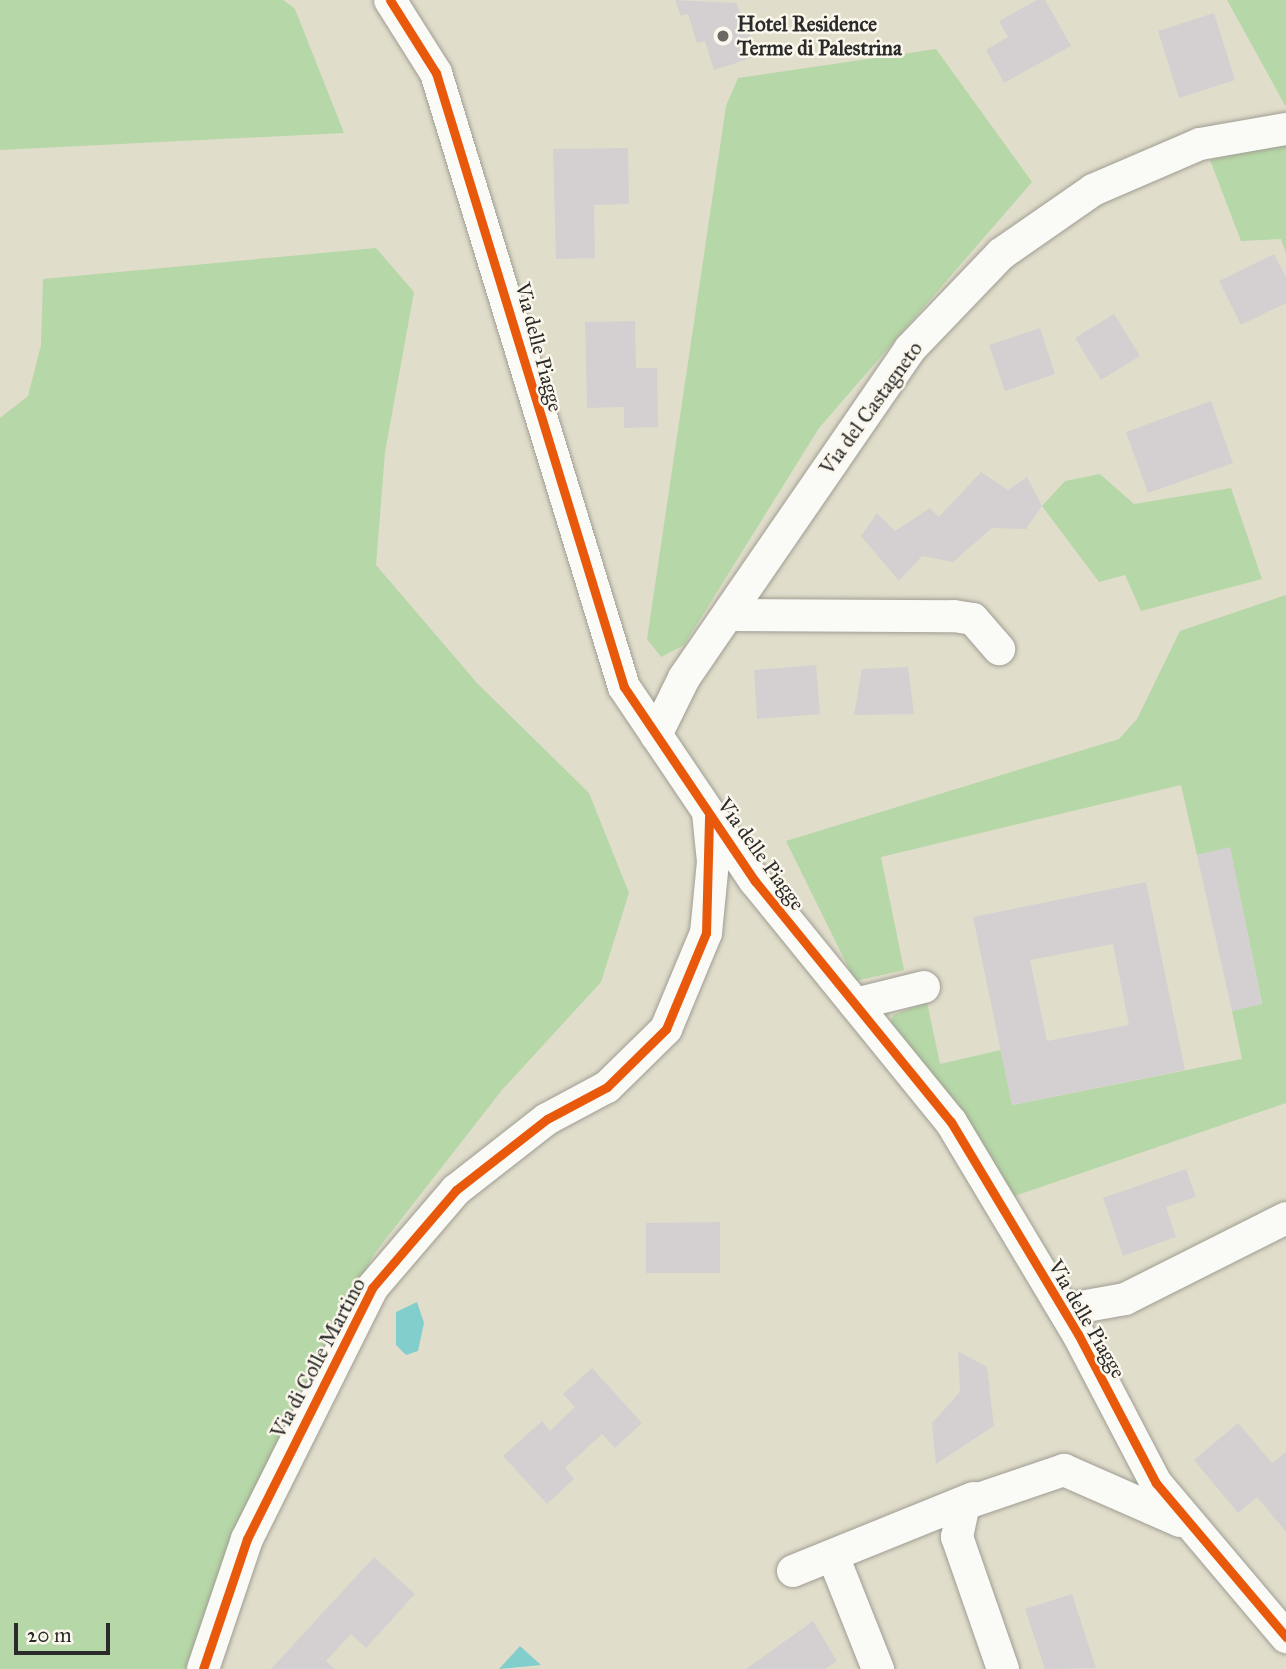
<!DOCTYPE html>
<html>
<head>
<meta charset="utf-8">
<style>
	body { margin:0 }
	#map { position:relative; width:1286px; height:1669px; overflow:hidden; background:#e1ddcb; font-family:"IM FELL Great Primer",serif }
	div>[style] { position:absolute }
	.green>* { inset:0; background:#b6d7a7 }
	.water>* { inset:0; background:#82cecc }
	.building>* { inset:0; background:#d4d0d1 }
	.roads { filter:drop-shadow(0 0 2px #9f9d93) drop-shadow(0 0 2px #9f9d93) }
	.minor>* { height:32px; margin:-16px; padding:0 16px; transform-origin:16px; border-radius:16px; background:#fafaf7 }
	.cycleway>* { height:9px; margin:-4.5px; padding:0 4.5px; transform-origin:4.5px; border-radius:4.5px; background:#e8590c }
	.dots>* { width:19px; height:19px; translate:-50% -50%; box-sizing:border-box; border:4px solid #fbf7ec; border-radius:50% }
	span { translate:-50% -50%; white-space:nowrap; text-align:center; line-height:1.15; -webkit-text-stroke:5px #fbf7ec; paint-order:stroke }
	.poi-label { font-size:21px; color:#2b2b2b; font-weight:700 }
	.left { translate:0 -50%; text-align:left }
	.street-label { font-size:21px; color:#2b2b2b }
	.scale { position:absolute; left:14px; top:1623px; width:96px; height:32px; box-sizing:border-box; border:4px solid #2b2b2b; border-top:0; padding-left:9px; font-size:21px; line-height:24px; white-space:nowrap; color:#2b2b2b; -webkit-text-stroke:5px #fbf7ec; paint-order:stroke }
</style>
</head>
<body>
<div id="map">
	<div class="green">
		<div style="clip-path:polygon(0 0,283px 0,295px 9px,344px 133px,0 150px)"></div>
		<div style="clip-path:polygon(1227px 0,1286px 0,1286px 107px)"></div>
		<div style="clip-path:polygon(936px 49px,1032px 182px,819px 428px,684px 645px,661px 657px,647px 639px,726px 106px,738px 78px)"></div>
		<div style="clip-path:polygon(1286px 142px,1286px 253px,1281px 239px,1241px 241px,1210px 160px)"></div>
		<div style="clip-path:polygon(376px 248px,414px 292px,385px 452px,376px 565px,477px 683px,589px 793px,629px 893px,601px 982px,502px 1090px,374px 1254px,260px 1480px,194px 1669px,0 1669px,0 418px,28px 396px,41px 345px,43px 279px)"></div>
		<div style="clip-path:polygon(1100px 474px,1134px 504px,1231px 488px,1262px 579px,1141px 611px,1125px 575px,1099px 582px,1042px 506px,1065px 481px)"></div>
		<div style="clip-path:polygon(1286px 595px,1286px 1103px,1009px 1198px,890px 1024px,893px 1015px,927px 1002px,940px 1064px,1001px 1050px,1012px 1105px,1242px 1059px,1232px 1011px,1262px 1003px,1230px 848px,1197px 855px,1181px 785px,881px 857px,904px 970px,855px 981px,786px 841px,1119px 739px,1137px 719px,1180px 631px)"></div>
	</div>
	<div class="water">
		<div style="clip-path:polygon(417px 1302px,424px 1323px,418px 1351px,406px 1355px,396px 1345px,396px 1312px)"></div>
		<div style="clip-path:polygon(520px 1646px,541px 1665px,499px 1669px)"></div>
	</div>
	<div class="building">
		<div style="clip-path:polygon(675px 0,736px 3px,758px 56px,714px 70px,705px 41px,697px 43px,688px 14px,681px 16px)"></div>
		<div style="clip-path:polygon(1037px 0,1045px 0,1071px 46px,1004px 83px,986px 50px,1008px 37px,999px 21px)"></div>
		<div style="clip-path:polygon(1214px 13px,1235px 80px,1179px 98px,1158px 31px)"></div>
		<div style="clip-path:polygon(628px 148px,629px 204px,594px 205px,595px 258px,556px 259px,553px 149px)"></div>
		<div style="clip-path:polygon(1274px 254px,1286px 277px,1286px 303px,1241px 325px,1219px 281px)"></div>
		<div style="clip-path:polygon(1114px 314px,1140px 356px,1101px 380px,1075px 338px)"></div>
		<div style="clip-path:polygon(635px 321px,636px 368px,657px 368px,658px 427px,624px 428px,624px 407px,587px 408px,585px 322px)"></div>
		<div style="clip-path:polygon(1040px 328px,1055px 374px,1005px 391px,989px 345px)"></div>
		<div style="clip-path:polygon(1211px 401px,1233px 463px,1148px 493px,1126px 432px)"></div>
		<div style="clip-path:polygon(981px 472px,1008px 490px,1027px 477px,1042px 506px,1026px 529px,992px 528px,953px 562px,922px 556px,899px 581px,861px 536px,877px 513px,895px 531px,930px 508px,939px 517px)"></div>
		<div style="clip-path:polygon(816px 665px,820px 714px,757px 719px,754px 670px)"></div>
		<div style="clip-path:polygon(908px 667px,914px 714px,854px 715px,862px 669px)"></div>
		<div style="clip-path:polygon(1230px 847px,1262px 1004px,1232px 1011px,1197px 855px)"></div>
		<div style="clip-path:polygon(evenodd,1146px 882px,1185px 1070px,1012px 1105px,973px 917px,1146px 882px,1113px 944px,1129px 1025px,1047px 1041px,1030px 960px,1113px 944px)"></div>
		<div style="clip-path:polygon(1186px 1169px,1196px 1197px,1166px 1207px,1176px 1237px,1123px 1256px,1103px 1198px)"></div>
		<div style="clip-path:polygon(720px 1222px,720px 1273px,646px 1273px,646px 1223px)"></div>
		<div style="clip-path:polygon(958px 1351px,987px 1367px,994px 1426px,936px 1464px,932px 1423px,960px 1392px)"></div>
		<div style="clip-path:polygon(592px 1368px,642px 1423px,615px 1448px,602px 1434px,565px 1468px,574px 1479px,547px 1504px,503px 1456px,542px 1421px,550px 1431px,575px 1407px,563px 1394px)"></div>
		<div style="clip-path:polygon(1238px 1423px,1272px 1463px,1286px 1452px,1286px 1532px,1257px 1497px,1238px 1513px,1194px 1460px)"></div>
		<div style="clip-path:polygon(374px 1557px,415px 1594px,366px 1648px,351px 1634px,326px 1661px,335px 1669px,271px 1669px)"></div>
		<div style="clip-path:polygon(1072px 1594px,1096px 1668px,1045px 1669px,1025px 1609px)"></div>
		<div style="clip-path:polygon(813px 1621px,837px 1661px,825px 1669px,746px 1669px)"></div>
	</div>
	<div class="roads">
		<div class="minor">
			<div style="left:390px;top:0;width:86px;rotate:57.8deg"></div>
			<div style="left:436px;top:73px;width:642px;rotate:72.98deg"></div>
			<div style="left:624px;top:687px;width:234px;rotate:56deg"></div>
			<div style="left:755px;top:881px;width:311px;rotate:50.9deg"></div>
			<div style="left:951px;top:1122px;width:247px;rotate:59.1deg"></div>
			<div style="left:1078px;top:1334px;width:168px;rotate:62.4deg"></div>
			<div style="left:1156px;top:1483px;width:202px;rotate:49.8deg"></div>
			<div style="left:728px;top:615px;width:226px;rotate:0.3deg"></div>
			<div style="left:954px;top:616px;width:19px;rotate:9deg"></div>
			<div style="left:973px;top:619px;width:40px;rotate:49deg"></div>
			<div style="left:656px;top:735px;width:64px;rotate:-63.8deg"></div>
			<div style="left:684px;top:678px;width:399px;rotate:-55.5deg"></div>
			<div style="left:910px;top:349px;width:132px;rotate:-46.2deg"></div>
			<div style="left:1001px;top:254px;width:112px;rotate:-34.8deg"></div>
			<div style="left:1093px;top:190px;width:116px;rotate:-23.3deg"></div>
			<div style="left:1200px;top:144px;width:87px;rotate:-9.9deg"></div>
			<div style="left:855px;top:1004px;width:71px;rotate:-13.8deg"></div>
			<div style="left:1064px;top:1310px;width:62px;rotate:-10.2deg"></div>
			<div style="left:1125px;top:1299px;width:180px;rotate:-26.7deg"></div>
			<div style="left:833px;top:1556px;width:122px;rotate:68.3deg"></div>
			<div style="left:793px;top:1571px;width:195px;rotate:-22deg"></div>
			<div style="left:203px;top:1669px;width:137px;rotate:-71.3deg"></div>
			<div style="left:247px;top:1539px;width:280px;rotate:-63.5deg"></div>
			<div style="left:372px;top:1288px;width:129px;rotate:-49.4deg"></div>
			<div style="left:456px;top:1190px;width:115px;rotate:-38deg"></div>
			<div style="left:547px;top:1119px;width:68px;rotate:-28.1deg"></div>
			<div style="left:607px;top:1087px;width:83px;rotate:-44.5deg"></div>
			<div style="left:666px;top:1029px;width:104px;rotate:-67.4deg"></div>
			<div style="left:706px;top:933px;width:71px;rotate:-84.4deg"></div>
			<div style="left:713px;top:862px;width:49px;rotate:-95.8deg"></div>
			<div style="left:1003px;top:1669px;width:140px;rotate:-109.2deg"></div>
			<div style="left:957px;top:1537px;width:34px;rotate:-78deg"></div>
			<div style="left:964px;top:1504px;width:106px;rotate:-18.8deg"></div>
			<div style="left:1064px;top:1470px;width:127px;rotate:23.7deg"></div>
		</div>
	</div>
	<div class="cycleway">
		<div style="left:390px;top:0;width:86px;rotate:57.8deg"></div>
		<div style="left:436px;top:73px;width:642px;rotate:72.98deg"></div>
		<div style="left:624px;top:687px;width:234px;rotate:56deg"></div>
		<div style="left:755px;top:881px;width:311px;rotate:50.9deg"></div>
		<div style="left:951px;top:1122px;width:247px;rotate:59.1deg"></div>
		<div style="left:1078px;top:1334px;width:168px;rotate:62.4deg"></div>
		<div style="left:1156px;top:1483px;width:202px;rotate:49.8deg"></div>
		<div style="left:203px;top:1669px;width:137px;rotate:-71.3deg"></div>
		<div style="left:247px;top:1539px;width:280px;rotate:-63.5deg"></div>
		<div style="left:372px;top:1288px;width:129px;rotate:-49.4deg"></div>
		<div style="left:456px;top:1190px;width:115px;rotate:-38deg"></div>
		<div style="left:547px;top:1119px;width:68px;rotate:-28.1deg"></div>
		<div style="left:607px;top:1087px;width:83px;rotate:-44.5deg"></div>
		<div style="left:666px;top:1029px;width:104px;rotate:-67.4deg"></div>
		<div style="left:706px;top:933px;width:117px;rotate:-88.5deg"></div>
	</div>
	<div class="dots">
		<div style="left:723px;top:36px;background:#6b6963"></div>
	</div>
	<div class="poi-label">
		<span class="left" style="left:737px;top:36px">Hotel Residence<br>Terme di Palestrina</span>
	</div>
	<div class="street-label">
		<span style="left:539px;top:347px;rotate:75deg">Via delle Piagge</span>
		<span style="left:871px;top:408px;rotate:-54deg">Via del Castagneto</span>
		<span style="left:761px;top:854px;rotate:54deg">Via delle Piagge</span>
		<span style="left:1087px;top:1319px;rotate:60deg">Via delle Piagge</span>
		<span style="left:318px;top:1358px;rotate:-62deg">Via di Colle Martino</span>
	</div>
	<div class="scale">20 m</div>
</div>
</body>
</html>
